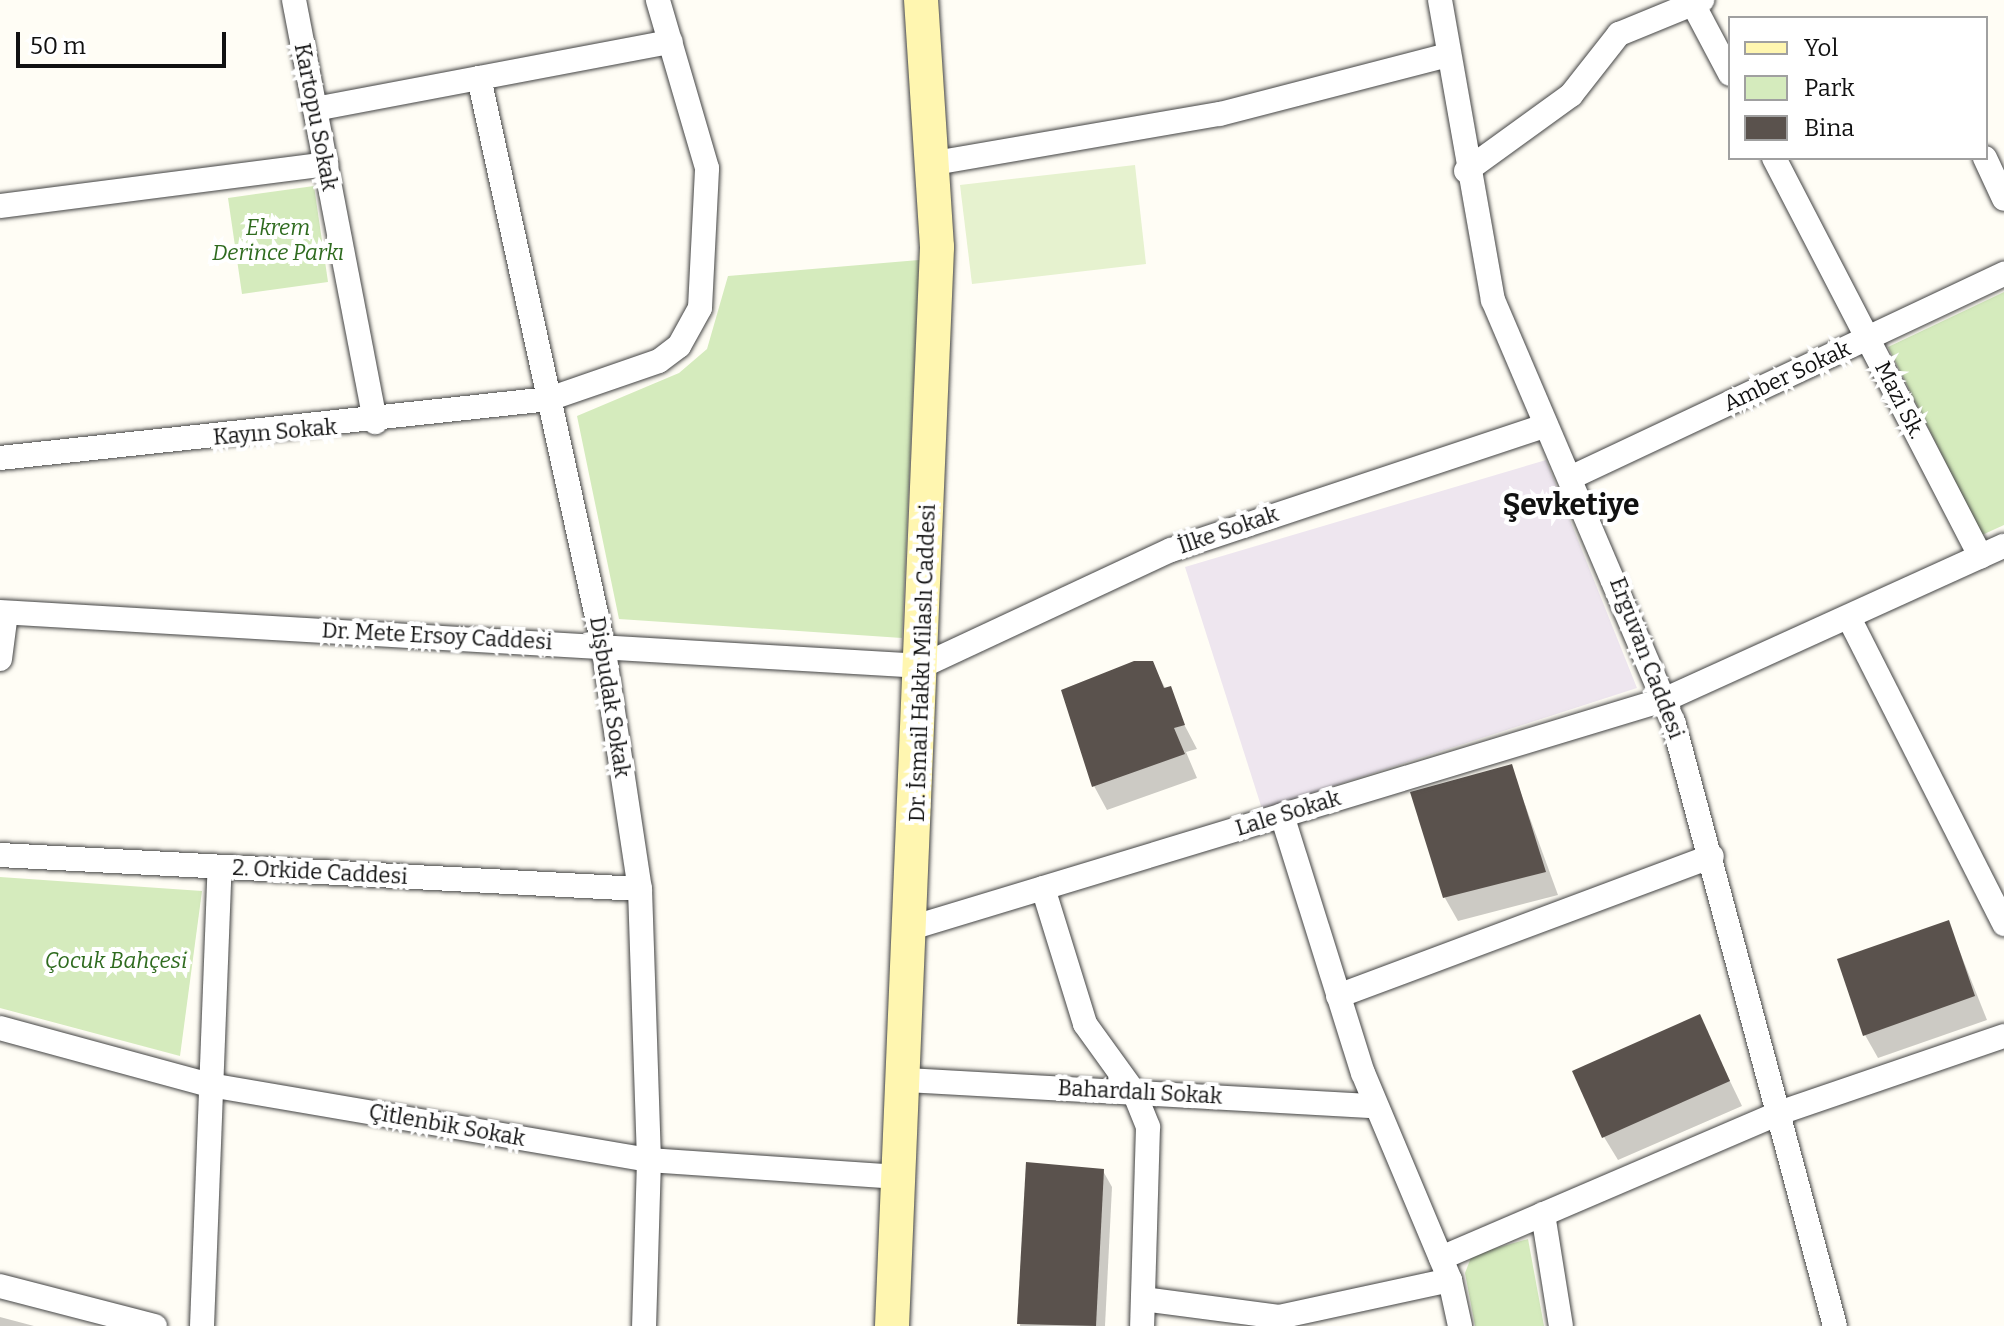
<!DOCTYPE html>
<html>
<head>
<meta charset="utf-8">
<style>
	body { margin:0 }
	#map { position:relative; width:2004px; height:1326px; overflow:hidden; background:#fffdf5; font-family:Bitter,serif }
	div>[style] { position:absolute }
	.industrial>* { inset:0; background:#eee6ef }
	.green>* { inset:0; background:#d5ebbd }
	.pitch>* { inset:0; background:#e6f2cf }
	.shadow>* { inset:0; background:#0003 }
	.building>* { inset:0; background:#5a524d }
	.roads { filter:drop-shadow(0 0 2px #444) drop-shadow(0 0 2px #444) }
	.street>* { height:24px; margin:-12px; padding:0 12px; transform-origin:12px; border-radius:12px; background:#fff }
	.secondary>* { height:34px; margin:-17px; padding:0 17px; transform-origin:17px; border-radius:17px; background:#fff6b0 }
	span { translate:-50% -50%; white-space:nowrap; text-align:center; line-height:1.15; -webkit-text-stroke:8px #fff; paint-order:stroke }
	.street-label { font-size:22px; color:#111 }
	.park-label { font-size:22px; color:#2f6b1f; font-style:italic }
	.district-label { font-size:30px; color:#111; font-weight:700 }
	.legend { position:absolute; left:1728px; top:16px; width:260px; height:144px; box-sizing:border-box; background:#fff; border:2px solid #a0a0a0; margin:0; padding:10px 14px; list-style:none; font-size:24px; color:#111 }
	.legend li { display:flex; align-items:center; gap:16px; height:40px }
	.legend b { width:40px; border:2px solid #a0a0a0 }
	.scale { position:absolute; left:16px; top:32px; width:210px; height:36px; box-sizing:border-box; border:4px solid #111; border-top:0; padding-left:10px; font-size:24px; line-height:28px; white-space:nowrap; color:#111; -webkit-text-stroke:6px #fff; paint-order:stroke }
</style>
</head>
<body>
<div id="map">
	<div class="industrial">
		<div style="clip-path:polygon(1546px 460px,1637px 688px,1262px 809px,1185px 567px)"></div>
	</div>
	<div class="green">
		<div style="clip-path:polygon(314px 186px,328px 282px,242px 294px,228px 198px)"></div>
		<div style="clip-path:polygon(919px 260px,902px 638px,619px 619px,577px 416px,679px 373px,707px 349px,728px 276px)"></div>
		<div style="clip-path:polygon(2004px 292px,2004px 525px,1982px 535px,1888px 347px)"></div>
		<div style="clip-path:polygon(0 877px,202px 891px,180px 1056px,0 1008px)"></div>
		<div style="clip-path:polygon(1528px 1239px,1544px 1326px,1475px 1326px,1465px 1273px,1472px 1255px)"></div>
	</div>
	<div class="pitch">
		<div style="clip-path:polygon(1135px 165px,1146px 264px,972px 284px,960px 185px)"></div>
	</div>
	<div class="shadow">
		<div style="clip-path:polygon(1152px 663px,1197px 749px,1186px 752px,1197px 778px,1107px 810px,1094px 786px)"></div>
		<div style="clip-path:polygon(1511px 766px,1558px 895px,1458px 921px,1445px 898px)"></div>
		<div style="clip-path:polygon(1948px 922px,1987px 1020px,1878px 1058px,1865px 1035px)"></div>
		<div style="clip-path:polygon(1699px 1017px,1742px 1106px,1618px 1160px,1604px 1137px)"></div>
		<div style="clip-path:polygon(1028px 1164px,1103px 1171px,1112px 1187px,1105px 1326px,1020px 1326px)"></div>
		<div style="clip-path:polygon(0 1317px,34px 1326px,0 1326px)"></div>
	</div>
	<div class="building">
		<div style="clip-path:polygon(1134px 661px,1153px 661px,1164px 688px,1171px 686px,1185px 725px,1174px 728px,1185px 754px,1092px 787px,1061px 690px)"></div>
		<div style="clip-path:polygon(1512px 764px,1546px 872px,1443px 898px,1410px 792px)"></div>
		<div style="clip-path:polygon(1949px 920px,1975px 996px,1863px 1036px,1837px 959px)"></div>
		<div style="clip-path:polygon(1700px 1014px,1730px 1081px,1602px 1138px,1572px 1071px)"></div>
		<div style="clip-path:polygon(1026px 1162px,1104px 1169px,1096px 1326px,1017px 1324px)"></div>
	</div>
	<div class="roads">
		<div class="street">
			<div style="left:294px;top:0;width:430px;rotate:79.1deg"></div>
			<div style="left:1440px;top:0;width:305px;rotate:80deg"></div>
			<div style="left:1493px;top:300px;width:458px;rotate:66.9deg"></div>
			<div style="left:1673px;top:721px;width:626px;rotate:75.01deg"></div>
			<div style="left:1693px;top:4px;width:79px;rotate:62.1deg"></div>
			<div style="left:479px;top:78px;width:580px;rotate:77.66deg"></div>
			<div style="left:603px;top:645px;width:247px;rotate:81.4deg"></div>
			<div style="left:640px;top:889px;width:271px;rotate:88.1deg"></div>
			<div style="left:649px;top:1160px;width:166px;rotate:91.7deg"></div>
			<div style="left:315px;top:109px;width:362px;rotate:-10.7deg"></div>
			<div style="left:1774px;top:158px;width:449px;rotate:62.6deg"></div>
			<div style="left:1985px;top:158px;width:45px;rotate:65.1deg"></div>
			<div style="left:935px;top:163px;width:289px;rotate:-9.8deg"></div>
			<div style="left:1220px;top:114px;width:236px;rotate:-14.5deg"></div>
			<div style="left:1466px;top:171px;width:130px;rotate:-35.9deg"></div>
			<div style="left:1571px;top:95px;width:78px;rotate:-51.8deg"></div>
			<div style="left:1619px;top:34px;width:90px;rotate:-22.3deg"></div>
			<div style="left:0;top:206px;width:329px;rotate:-7.3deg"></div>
			<div style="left:0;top:458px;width:552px;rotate:-6.13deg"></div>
			<div style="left:549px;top:399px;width:116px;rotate:-19.1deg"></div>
			<div style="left:659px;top:361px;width:25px;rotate:-37deg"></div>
			<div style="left:679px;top:346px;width:43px;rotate:-61.1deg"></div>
			<div style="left:700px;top:308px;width:140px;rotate:-87.1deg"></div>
			<div style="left:707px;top:168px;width:175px;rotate:-106.3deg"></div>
			<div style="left:1570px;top:478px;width:480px;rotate:-25.2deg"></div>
			<div style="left:0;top:612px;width:924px;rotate:3.35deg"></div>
			<div style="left:922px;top:666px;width:275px;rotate:-25deg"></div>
			<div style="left:1171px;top:550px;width:395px;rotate:-18.4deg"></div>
			<div style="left:1850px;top:620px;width:341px;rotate:63.1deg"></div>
			<div style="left:0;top:659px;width:46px;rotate:-82.6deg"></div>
			<div style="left:1282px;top:815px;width:270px;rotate:72.6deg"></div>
			<div style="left:1363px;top:1073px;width:225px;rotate:67.2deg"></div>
			<div style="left:1450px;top:1280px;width:47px;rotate:77.7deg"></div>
			<div style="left:0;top:855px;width:641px;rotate:3.04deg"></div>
			<div style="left:1043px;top:888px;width:142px;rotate:72.8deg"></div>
			<div style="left:1085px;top:1024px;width:84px;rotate:54.2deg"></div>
			<div style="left:1134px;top:1092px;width:38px;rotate:68deg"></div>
			<div style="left:1148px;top:1127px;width:199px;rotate:91.7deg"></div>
			<div style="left:911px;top:928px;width:789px;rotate:-16.87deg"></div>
			<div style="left:1666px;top:699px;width:371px;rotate:-24.4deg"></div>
			<div style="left:1338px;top:996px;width:399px;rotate:-20.5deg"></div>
			<div style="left:0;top:1028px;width:218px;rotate:15.2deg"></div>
			<div style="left:210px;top:1085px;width:445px;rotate:9.7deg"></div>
			<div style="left:649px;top:1160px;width:253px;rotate:3.9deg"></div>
			<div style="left:905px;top:1080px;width:471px;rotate:3.2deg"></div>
			<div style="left:1543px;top:1214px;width:113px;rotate:80.9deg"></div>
			<div style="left:1441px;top:1258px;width:368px;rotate:-23.2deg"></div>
			<div style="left:1779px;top:1113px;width:238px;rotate:-18.9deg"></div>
			<div style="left:0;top:1286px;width:160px;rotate:14.5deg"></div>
			<div style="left:1143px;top:1299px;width:137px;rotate:7.5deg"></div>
			<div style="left:1279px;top:1317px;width:175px;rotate:-12.2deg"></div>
			<div style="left:202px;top:1326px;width:459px;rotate:-87.8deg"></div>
		</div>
		<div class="secondary">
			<div style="left:892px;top:1326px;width:1080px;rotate:-87.61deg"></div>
			<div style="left:937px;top:247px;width:248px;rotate:-93.7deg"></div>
		</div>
	</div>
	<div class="street-label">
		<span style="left:316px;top:117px;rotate:79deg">Kartopu Sokak</span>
		<span style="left:1787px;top:376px;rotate:-25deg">Amber Sokak</span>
		<span style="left:1900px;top:400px;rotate:63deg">Mazi Sk.</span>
		<span style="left:275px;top:432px;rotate:-5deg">Kayın Sokak</span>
		<span style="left:1228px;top:530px;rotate:-19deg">İlke Sokak</span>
		<span style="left:437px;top:636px;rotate:3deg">Dr. Mete Ersoy Caddesi</span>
		<span style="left:1647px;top:658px;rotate:69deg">Erguvan Caddesi</span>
		<span style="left:922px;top:663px;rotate:-88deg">Dr. İsmail Hakkı Milaslı Caddesi</span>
		<span style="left:610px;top:697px;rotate:81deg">Dişbudak Sokak</span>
		<span style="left:1288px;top:813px;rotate:-17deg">Lale Sokak</span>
		<span style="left:320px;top:872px;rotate:3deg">2. Orkide Caddesi</span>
		<span style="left:1140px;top:1092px;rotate:3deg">Bahardalı Sokak</span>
		<span style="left:447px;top:1125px;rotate:10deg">Çitlenbik Sokak</span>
	</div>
	<div class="park-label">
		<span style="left:278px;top:240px">Ekrem<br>Derince Parkı</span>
		<span style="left:116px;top:961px">Çocuk Bahçesi</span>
	</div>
	<div class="district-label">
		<span style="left:1571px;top:505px">Şevketiye</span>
	</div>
	<ul class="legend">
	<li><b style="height:10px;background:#fff6b0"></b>Yol</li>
	<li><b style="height:22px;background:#d5ebbd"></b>Park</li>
	<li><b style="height:22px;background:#5a524d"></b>Bina</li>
	</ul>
	<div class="scale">50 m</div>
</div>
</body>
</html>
